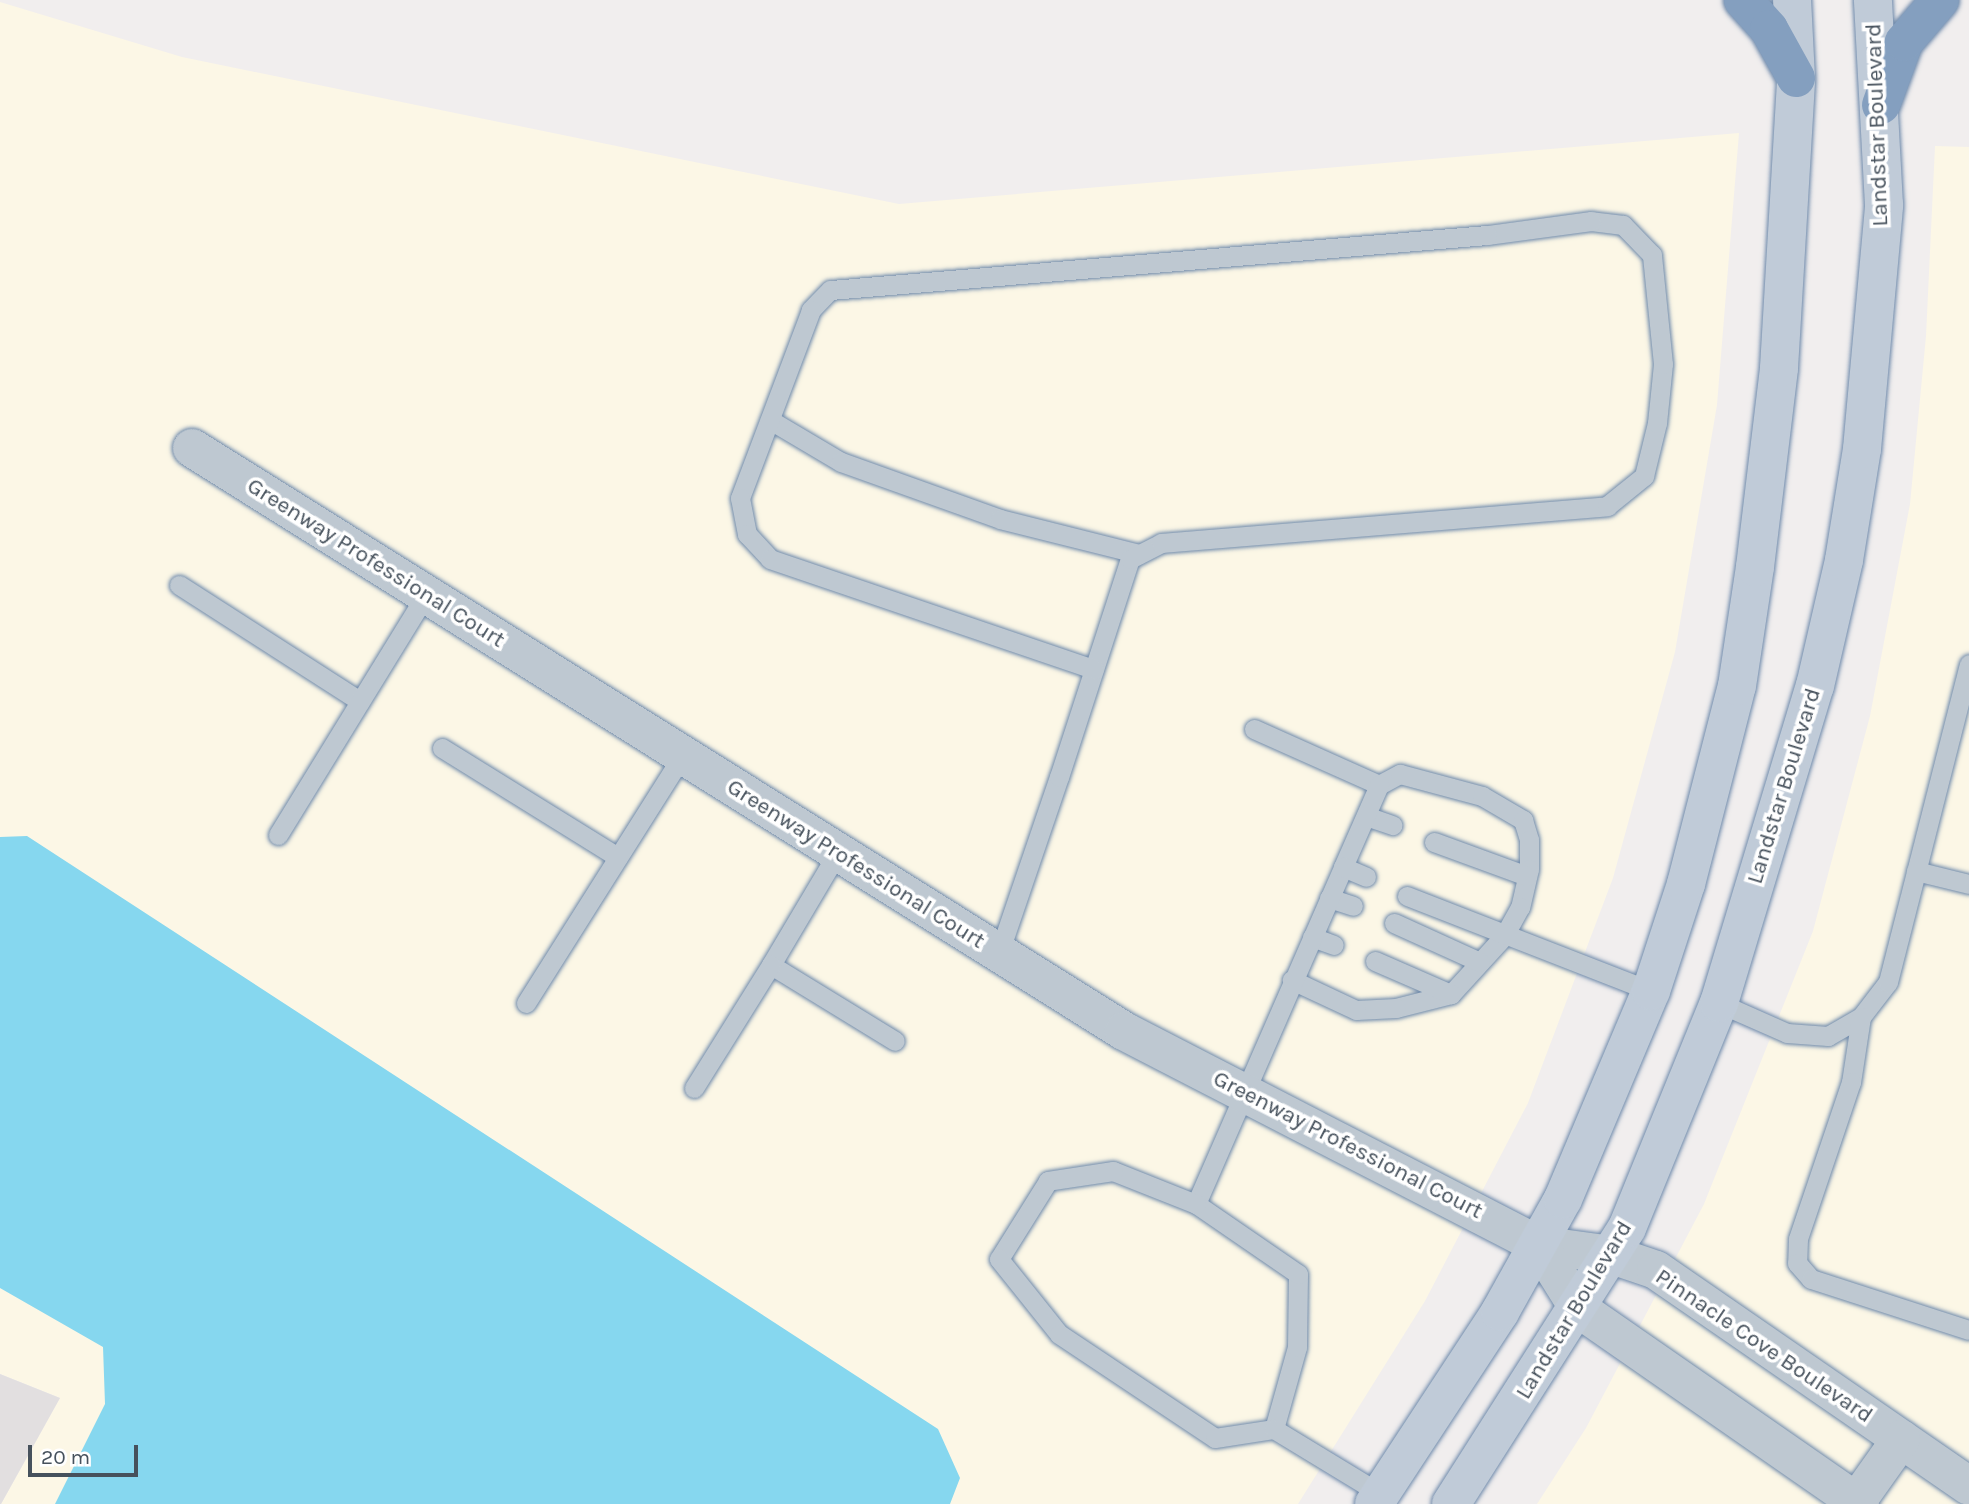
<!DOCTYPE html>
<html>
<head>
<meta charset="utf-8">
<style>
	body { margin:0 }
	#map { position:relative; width:1969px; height:1504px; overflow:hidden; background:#f1eeee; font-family:Karla,sans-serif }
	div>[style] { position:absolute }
	.commercial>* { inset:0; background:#fcf7e6 }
	.education>* { inset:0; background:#e2dfe0 }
	.water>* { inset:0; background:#86d7ef }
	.roads { filter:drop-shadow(0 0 2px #6f8aab) drop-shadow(0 0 2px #6f8aab) }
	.lane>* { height:19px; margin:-9.5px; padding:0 9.5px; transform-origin:9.5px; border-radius:9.5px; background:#bec8d1 }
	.street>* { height:38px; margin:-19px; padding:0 19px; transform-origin:19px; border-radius:19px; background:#bec8d1 }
	.secondary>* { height:38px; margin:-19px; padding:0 19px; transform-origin:19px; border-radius:19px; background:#c0cbd8 }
	.highway>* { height:38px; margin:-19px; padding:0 19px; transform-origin:19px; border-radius:19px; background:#849fbf }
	span { translate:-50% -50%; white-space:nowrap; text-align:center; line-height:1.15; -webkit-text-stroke:7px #fff; paint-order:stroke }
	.street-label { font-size:23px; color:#46515c }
	.scale { position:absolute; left:28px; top:1445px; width:110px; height:32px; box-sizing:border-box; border:4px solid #46515c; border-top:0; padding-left:9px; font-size:21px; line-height:24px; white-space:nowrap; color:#46515c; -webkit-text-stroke:5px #fff; paint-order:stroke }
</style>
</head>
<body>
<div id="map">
	<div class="commercial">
		<div style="clip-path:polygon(0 2px,182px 57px,899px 204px,1739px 133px,1717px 405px,1675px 652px,1613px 878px,1528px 1103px,1425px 1301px,1298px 1504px,1px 1504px,60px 1398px,0 1374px)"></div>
		<div style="clip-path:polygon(1935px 146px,1969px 147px,1969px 1504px,1537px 1504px,1586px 1428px,1704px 1204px,1813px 931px,1870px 716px,1910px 504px,1926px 336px)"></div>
	</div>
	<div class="education">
		<div style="clip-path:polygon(0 1374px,60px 1398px,1px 1504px,0 1504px)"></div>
	</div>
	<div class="water">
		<div style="clip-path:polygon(27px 836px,938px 1429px,960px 1478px,950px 1504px,55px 1504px,105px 1404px,103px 1347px,0 1288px,0 837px)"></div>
	</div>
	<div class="roads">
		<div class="lane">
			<div style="left:770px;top:420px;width:82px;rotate:30.6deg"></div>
			<div style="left:841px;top:462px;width:169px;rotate:19.7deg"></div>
			<div style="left:1000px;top:519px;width:143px;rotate:14.1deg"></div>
			<div style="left:179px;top:585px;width:215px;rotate:32.7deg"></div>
			<div style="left:1254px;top:729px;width:137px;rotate:24.1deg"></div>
			<div style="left:1379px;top:785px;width:24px;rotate:-28deg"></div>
			<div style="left:1400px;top:774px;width:85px;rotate:15deg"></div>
			<div style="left:1482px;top:796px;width:48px;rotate:30.3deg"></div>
			<div style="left:1523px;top:820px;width:21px;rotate:73deg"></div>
			<div style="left:1529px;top:840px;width:29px;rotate:90deg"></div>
			<div style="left:1529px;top:869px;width:39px;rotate:103deg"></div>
			<div style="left:1520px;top:907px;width:33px;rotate:119deg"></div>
			<div style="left:1504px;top:936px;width:79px;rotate:132.4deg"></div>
			<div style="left:1451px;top:994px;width:57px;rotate:165.7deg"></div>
			<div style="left:1396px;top:1008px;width:40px;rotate:177.1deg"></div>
			<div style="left:1356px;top:1010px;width:71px;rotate:-154.9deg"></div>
			<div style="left:442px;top:748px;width:207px;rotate:31.8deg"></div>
			<div style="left:1366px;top:816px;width:28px;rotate:19deg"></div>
			<div style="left:278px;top:835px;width:283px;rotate:-58.4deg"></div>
			<div style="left:1434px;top:842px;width:99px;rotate:20.1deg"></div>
			<div style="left:838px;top:852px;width:131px;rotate:120.7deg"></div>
			<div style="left:771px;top:965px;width:145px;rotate:31.5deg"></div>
			<div style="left:1343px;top:867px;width:90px;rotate:-66.3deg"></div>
			<div style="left:1916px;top:871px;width:55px;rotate:13.8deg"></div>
			<div style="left:1407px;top:896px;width:262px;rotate:21.3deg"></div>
			<div style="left:1329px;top:898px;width:25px;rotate:18deg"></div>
			<div style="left:1394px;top:923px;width:94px;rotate:24.4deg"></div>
			<div style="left:1312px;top:937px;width:23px;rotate:20deg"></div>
			<div style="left:999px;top:953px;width:186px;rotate:-71.2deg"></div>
			<div style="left:1059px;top:777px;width:229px;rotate:-72deg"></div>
			<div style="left:1130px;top:559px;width:35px;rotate:-27deg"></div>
			<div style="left:1161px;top:543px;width:448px;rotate:-4.7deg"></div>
			<div style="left:1607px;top:506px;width:48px;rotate:-39deg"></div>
			<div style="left:1644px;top:476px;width:55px;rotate:-76.2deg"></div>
			<div style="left:1657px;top:423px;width:59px;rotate:-84.2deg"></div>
			<div style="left:1663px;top:364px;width:110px;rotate:-95.8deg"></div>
			<div style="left:1652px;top:255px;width:42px;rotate:-134deg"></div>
			<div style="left:1623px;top:225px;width:32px;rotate:-173deg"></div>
			<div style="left:1591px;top:221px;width:105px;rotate:172.3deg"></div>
			<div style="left:1487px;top:235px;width:659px;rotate:175.21deg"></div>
			<div style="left:830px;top:290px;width:28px;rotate:134deg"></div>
			<div style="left:811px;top:310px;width:201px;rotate:110.7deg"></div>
			<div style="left:740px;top:498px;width:37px;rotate:79deg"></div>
			<div style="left:747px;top:534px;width:34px;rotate:47deg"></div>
			<div style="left:770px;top:559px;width:342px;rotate:18.8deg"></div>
			<div style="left:1375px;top:961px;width:83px;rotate:23.5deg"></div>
			<div style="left:526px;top:1003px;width:294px;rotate:-57.7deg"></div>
			<div style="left:1719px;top:1003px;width:74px;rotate:23.8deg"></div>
			<div style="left:1787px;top:1033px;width:41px;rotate:4.2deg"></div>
			<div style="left:1828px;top:1036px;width:38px;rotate:-30deg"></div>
			<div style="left:1861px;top:1017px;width:44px;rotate:-52.4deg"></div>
			<div style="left:1888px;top:982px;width:328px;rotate:-75.7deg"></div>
			<div style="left:1861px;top:1017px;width:66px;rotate:98.7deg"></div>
			<div style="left:1851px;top:1082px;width:166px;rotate:108.7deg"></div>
			<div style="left:1798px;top:1239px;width:24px;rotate:92deg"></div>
			<div style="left:1797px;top:1263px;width:21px;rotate:49deg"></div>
			<div style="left:1811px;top:1279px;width:166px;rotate:17.9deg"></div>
			<div style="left:694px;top:1088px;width:145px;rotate:-58deg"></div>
			<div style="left:1196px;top:1204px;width:368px;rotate:-66.4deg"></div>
			<div style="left:1343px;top:867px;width:25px;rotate:23deg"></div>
			<div style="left:1274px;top:1429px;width:85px;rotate:-74.3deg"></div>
			<div style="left:1297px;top:1347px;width:73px;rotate:-89.2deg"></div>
			<div style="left:1298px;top:1274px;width:124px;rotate:-145.5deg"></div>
			<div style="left:1196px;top:1204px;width:89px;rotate:-158.3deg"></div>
			<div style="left:1113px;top:1171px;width:66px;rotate:171.3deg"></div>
			<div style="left:1048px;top:1181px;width:92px;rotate:122.1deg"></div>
			<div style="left:999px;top:1259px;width:96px;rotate:51.3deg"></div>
			<div style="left:1059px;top:1334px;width:187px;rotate:33.7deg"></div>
			<div style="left:1215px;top:1438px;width:60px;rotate:-8.7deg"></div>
			<div style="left:1274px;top:1429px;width:125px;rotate:31.3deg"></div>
		</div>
		<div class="street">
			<div style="left:192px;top:448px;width:1099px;rotate:32.03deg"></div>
			<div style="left:1124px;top:1031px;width:467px;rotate:27.3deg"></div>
			<div style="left:1539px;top:1245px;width:74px;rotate:7.8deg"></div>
			<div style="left:1612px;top:1255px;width:46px;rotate:18.8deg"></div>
			<div style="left:1656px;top:1270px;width:380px;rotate:34.6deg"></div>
			<div style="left:1539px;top:1245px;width:75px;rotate:58deg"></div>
			<div style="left:1579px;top:1309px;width:342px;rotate:34.8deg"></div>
			<div style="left:1857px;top:1501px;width:76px;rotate:-54.6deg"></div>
		</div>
		<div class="secondary">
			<div style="left:1374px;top:1504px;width:230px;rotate:-56.7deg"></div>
			<div style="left:1500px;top:1312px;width:129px;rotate:-60.9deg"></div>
			<div style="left:1563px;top:1199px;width:226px;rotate:-67.1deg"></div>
			<div style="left:1651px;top:991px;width:113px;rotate:-71.9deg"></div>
			<div style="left:1686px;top:884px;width:204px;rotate:-75.6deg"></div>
			<div style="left:1737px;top:686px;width:120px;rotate:-81.4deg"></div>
			<div style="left:1755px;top:567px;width:200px;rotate:-83.1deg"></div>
			<div style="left:1779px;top:368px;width:290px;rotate:-86.6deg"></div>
			<div style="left:1796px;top:78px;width:78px;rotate:-92.9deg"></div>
			<div style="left:1451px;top:1504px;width:327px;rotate:-57.5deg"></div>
			<div style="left:1627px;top:1228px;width:243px;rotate:-67.8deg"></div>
			<div style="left:1719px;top:1003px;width:331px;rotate:-73.2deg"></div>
			<div style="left:1815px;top:686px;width:129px;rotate:-77deg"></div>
			<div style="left:1844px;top:560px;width:112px;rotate:-80.8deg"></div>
			<div style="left:1862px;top:449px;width:245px;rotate:-84.8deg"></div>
			<div style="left:1884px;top:205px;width:205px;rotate:-93.1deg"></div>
		</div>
		<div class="highway">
			<div style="left:1743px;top:0;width:39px;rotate:48deg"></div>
			<div style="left:1769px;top:29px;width:56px;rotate:61.1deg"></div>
			<div style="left:1881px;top:105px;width:67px;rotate:-69.9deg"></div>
			<div style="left:1904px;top:42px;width:55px;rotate:-49.4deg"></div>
		</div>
	</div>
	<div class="street-label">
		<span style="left:1877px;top:125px;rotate:-92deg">Landstar Boulevard</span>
		<span style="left:376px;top:563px;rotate:32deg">Greenway Professional Court</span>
		<span style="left:1784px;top:786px;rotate:-73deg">Landstar Boulevard</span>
		<span style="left:856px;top:864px;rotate:32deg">Greenway Professional Court</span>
		<span style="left:1348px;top:1145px;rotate:27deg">Greenway Professional Court</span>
		<span style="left:1574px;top:1310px;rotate:-59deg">Landstar Boulevard</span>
		<span style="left:1764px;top:1346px;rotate:34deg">Pinnacle Cove Boulevard</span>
	</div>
	<div class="scale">20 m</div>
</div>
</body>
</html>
